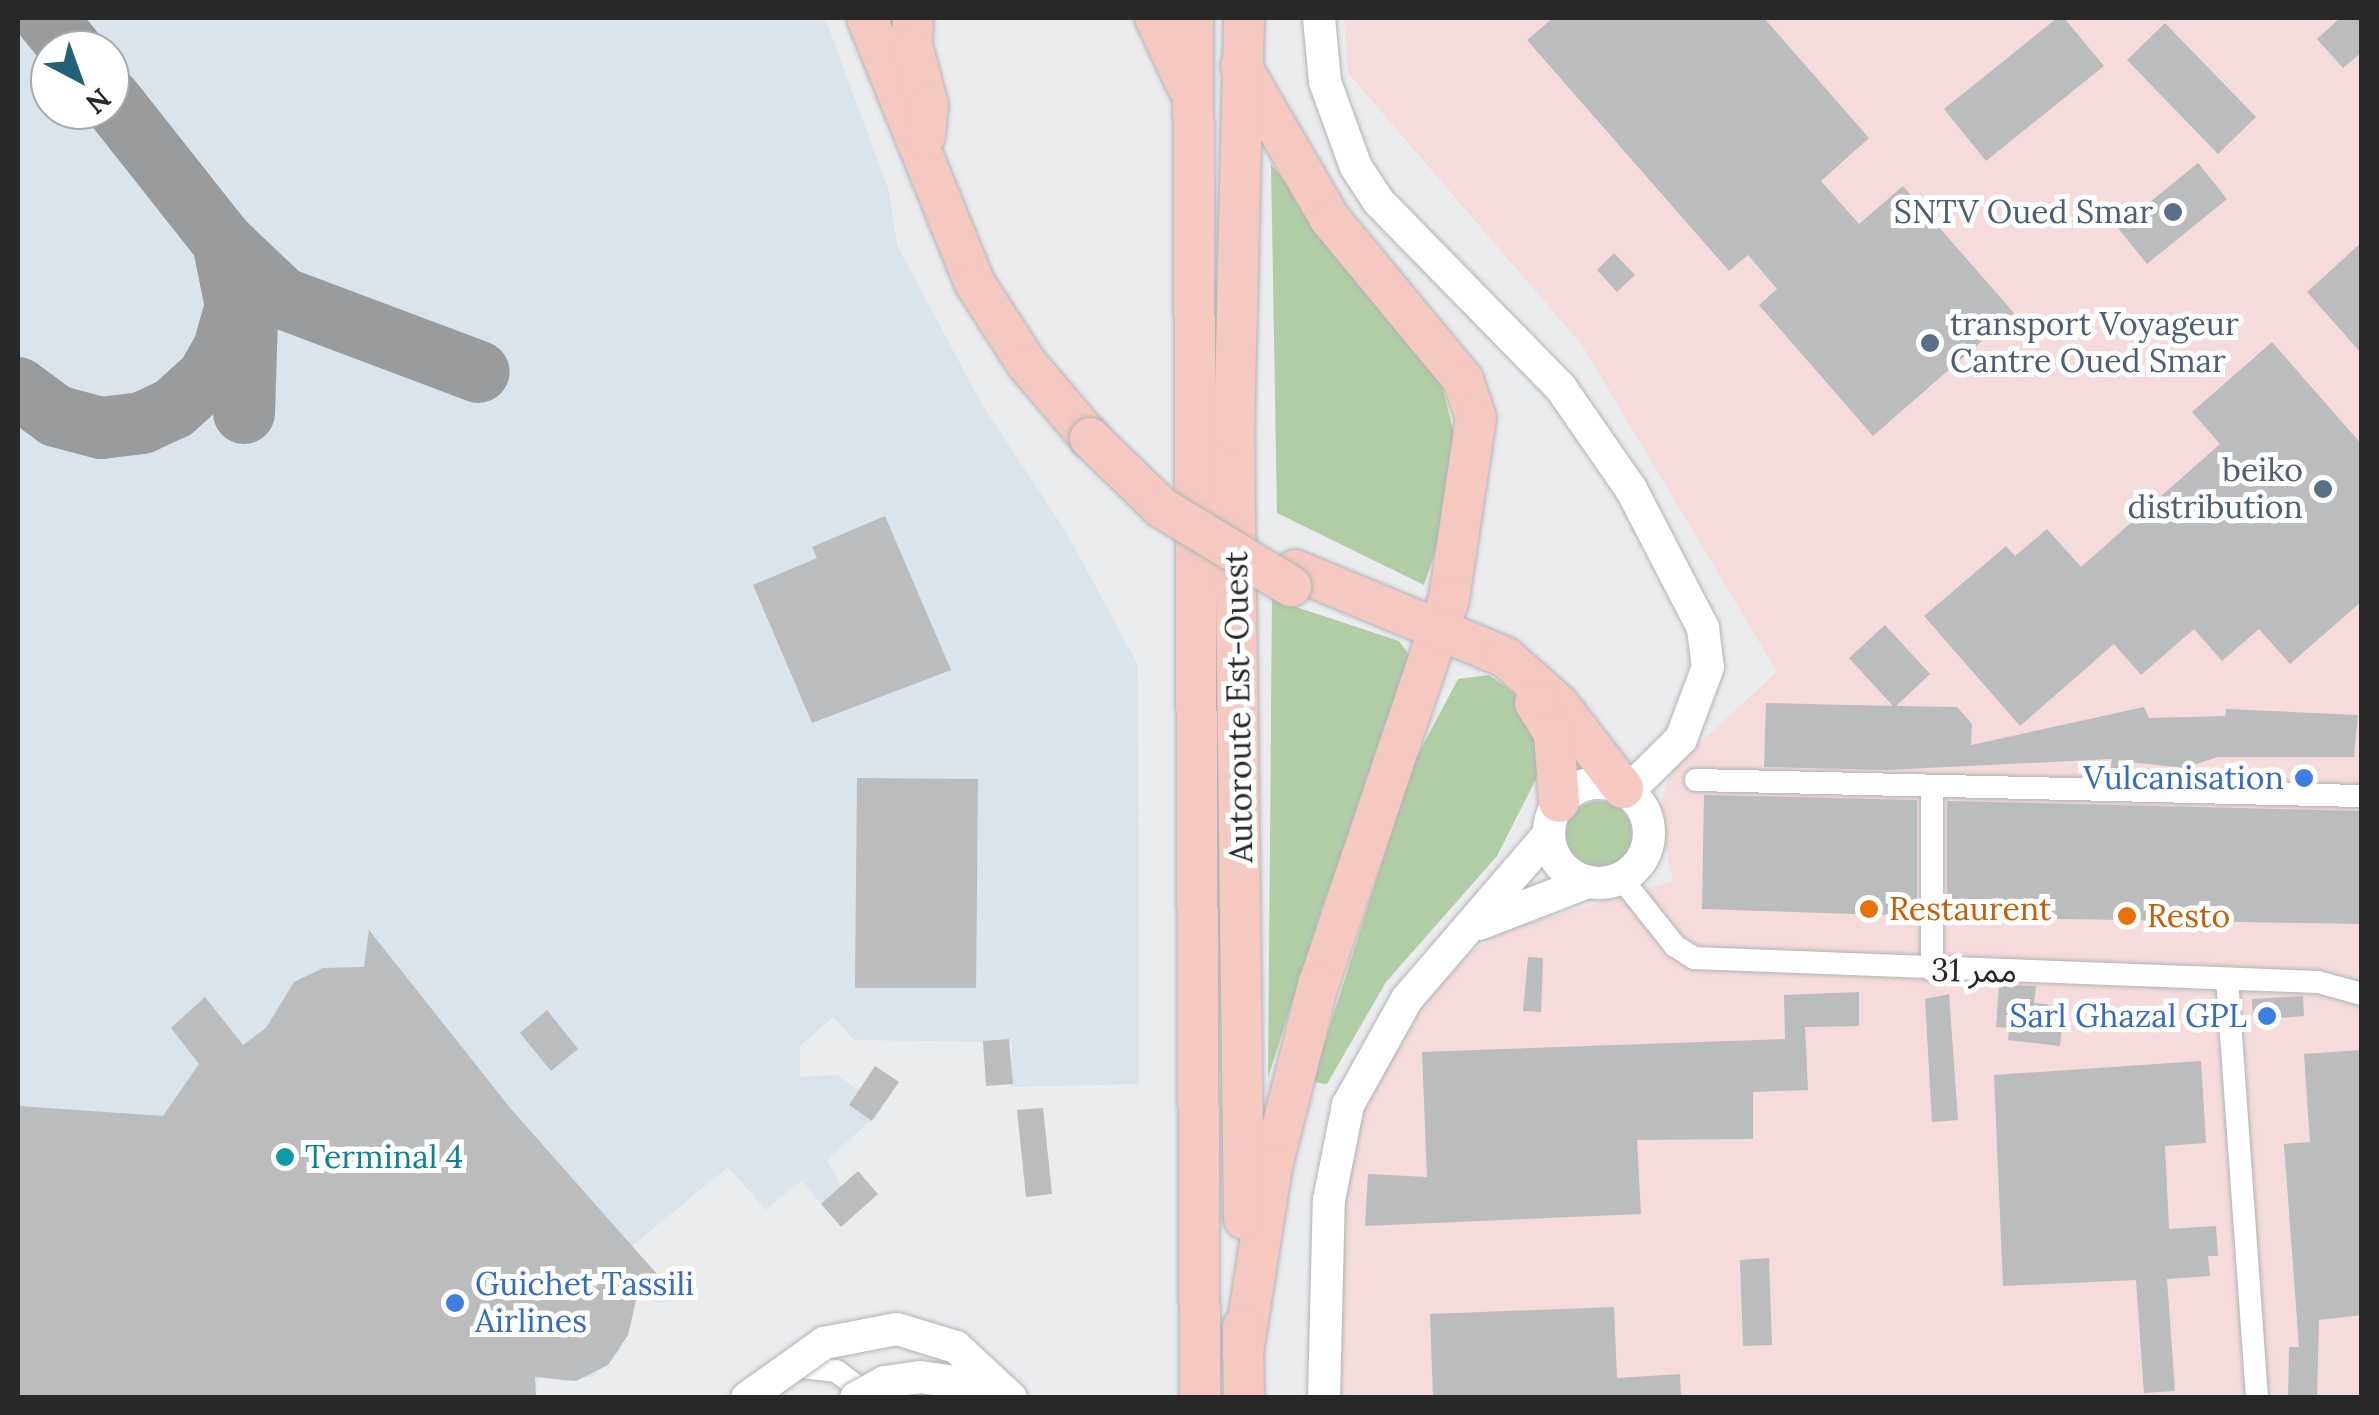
<!DOCTYPE html>
<html>
<head>
<meta charset="utf-8">
<style>
	body { margin:0 }
	#map { position:relative; width:2379px; height:1415px; overflow:hidden; background:#eaecee; font-family:Lora,"Noto Sans Arabic",serif }
	div>[style] { position:absolute }
	.built>* { inset:0; background:#dbe3eb }
	.industrial>* { inset:0; background:#f6dbdc }
	.green>* { inset:0; background:#b1cda6 }
	.round { border-radius:50% }
	.taxiway>* { height:62px; margin:-31px; padding:0 31px; transform-origin:31px; border-radius:31px; background:#9a9b9c }
	.building>* { inset:0; background:#babcbd }
	.roads { filter:drop-shadow(0 0 2px #b1b3b5) drop-shadow(0 0 2px #b1b3b5) }
	.street>* { height:22px; margin:-11px; padding:0 11px; transform-origin:11px; border-radius:11px; background:#fff }
	.secondary>* { height:32px; margin:-16px; padding:0 16px; transform-origin:16px; border-radius:16px; background:#fff }
	.secondary>.ring { margin:-16px; padding:0; box-sizing:content-box; background:none; border:32px solid #fff; border-radius:50% }
	.highway>* { height:40px; margin:-20px; padding:0 20px; transform-origin:20px; border-radius:20px; background:#f5c8c1 }
	.bridges { filter:drop-shadow(0 0 2px #b1b3b5) drop-shadow(0 0 2px #b1b3b5) }
	.secondary-bridge>* { height:32px; margin:-16px; padding:0 16px; transform-origin:16px; border-radius:16px; background:#fff }
	.highway-bridge>* { height:40px; margin:-20px; padding:0 20px; transform-origin:20px; border-radius:20px; background:#f5c8c1 }
	.dots>* { width:28px; height:28px; translate:-50% -50%; box-sizing:border-box; border:5px solid #fff; border-radius:50% }
	span { translate:-50% -50%; white-space:nowrap; text-align:center; line-height:1.15; -webkit-text-stroke:10px #fff; paint-order:stroke }
	.service-label { font-size:32px; color:#4e5e75 }
	.right { translate:-100% -50%; text-align:right }
	.left { translate:0 -50%; text-align:left }
	.street-label { font-size:32px; color:#282829 }
	.shop-label { font-size:32px; color:#366cbe }
	.food-label { font-size:32px; color:#c56008 }
	.culture-label { font-size:32px; color:#0d838f }
	.frame { position:absolute; inset:0; border:20px solid #282829; pointer-events:none }
	.north { position:absolute; left:30px; top:30px; width:100px; height:100px; box-sizing:border-box; background:#fff; border:2px solid #a9a9a9; border-radius:50%; rotate:139deg; font-size:28px; font-weight:700; line-height:40px; text-align:center; color:#282829 }
	.north::after { content:''; display:block; margin:auto; width:35px; height:45px; background:#236177; clip-path:polygon(50% 0,100% 100%,50% 72%,0 100%) }
</style>
</head>
<body>
<div id="map">
	<div class="built">
		<div style="clip-path:polygon(evenodd,18px 18px,825px 18px,889px 191px,897px 245px,981px 403px,1066px 532px,1138px 665px,1139px 1084px,1011px 1087px,1012px 1042px,854px 1040px,833px 1017px,800px 1046px,800px 1077px,837px 1075px,883px 1108px,827px 1161px,850px 1199px,832px 1215px,801px 1181px,766px 1210px,728px 1167px,632px 1246px,679px 1299px,659px 1303px,637px 1294px,619px 1352px,593px 1376px,564px 1382px,539px 1373px,535px 1398px,18px 1397px,18px 18px,50px 50px,110px 50px,110px 110px,50px 110px,50px 50px)"></div>
	</div>
	<div class="industrial">
		<div style="clip-path:polygon(1344px 18px,2361px 18px,2361px 1397px,1334px 1398px,1333px 1235px,1355px 1113px,1443px 971px,1507px 929px,1673px 881px,1657px 811px,1673px 767px,1777px 672px,1582px 345px,1348px 73px)"></div>
	</div>
	<div class="green">
		<div style="clip-path:polygon(1271px 164px,1440px 377px,1455px 438px,1443px 529px,1424px 585px,1277px 513px)"></div>
		<div style="clip-path:polygon(1272px 599px,1399px 641px,1415px 663px,1325px 899px,1268px 1078px)"></div>
		<div style="clip-path:polygon(1489px 675px,1520px 697px,1543px 741px,1536px 779px,1497px 856px,1386px 982px,1327px 1084px,1312px 1082px,1414px 762px,1458px 679px)"></div>
		<div class="round" style="left:1566px;top:801px;width:66px;height:66px"></div>
	</div>
	<div class="taxiway">
		<div style="left:46px;top:18px;width:41px;rotate:50.9deg"></div>
		<div style="left:18px;top:388px;width:47px;rotate:36.4deg"></div>
		<div style="left:56px;top:416px;width:47px;rotate:14.9deg"></div>
		<div style="left:101px;top:428px;width:41px;rotate:-7deg"></div>
		<div style="left:142px;top:423px;width:35px;rotate:-25deg"></div>
		<div style="left:174px;top:408px;width:45px;rotate:-42.3deg"></div>
		<div style="left:207px;top:378px;width:34px;rotate:-60deg"></div>
		<div style="left:224px;top:348px;width:44px;rotate:-74.1deg"></div>
		<div style="left:236px;top:306px;width:65px;rotate:-101.5deg"></div>
		<div style="left:223px;top:242px;width:182px;rotate:-128.3deg"></div>
		<div style="left:244px;top:413px;width:96px;rotate:-88.2deg"></div>
		<div style="left:247px;top:317px;width:79px;rotate:-107.7deg"></div>
		<div style="left:223px;top:242px;width:81px;rotate:43.5deg"></div>
		<div style="left:282px;top:298px;width:210px;rotate:20.6deg"></div>
	</div>
	<div class="building">
		<div style="clip-path:polygon(1553px 18px,1764px 18px,1869px 138px,1821px 181px,1859px 224px,1903px 186px,2014px 313px,1873px 436px,1759px 305px,1777px 289px,1748px 255px,1729px 271px,1527px 40px)"></div>
		<div style="clip-path:polygon(2057px 18px,2064px 18px,2104px 66px,1986px 161px,1944px 109px)"></div>
		<div style="clip-path:polygon(2340px 18px,2362px 18px,2362px 52px,2343px 68px,2317px 39px)"></div>
		<div style="clip-path:polygon(2165px 23px,2256px 117px,2218px 154px,2127px 60px)"></div>
		<div style="clip-path:polygon(2198px 163px,2227px 199px,2147px 264px,2118px 228px)"></div>
		<div style="clip-path:polygon(2362px 242px,2362px 354px,2307px 292px)"></div>
		<div style="clip-path:polygon(1614px 253px,1635px 275px,1617px 292px,1597px 270px)"></div>
		<div style="clip-path:polygon(2272px 342px,2362px 445px,2362px 601px,2290px 664px,2259px 629px,2222px 661px,2194px 629px,2141px 675px,2114px 644px,2020px 726px,1924px 616px,2006px 546px,2015px 556px,2047px 529px,2081px 567px,2220px 444px,2192px 412px)"></div>
		<div style="clip-path:polygon(885px 516px,951px 670px,812px 723px,753px 585px,817px 558px,812px 547px)"></div>
		<div style="clip-path:polygon(1885px 625px,1930px 674px,1896px 706px,1957px 707px,1972px 724px,1971px 745px,2144px 707px,2149px 718px,2225px 716px,2226px 709px,2358px 715px,2354px 757px,2218px 757px,2184px 768px,2130px 762px,2129px 775px,2110px 775px,2112px 759px,1886px 770px,1764px 767px,1766px 703px,1893px 706px,1849px 658px)"></div>
		<div style="clip-path:polygon(857px 778px,978px 779px,976px 988px,855px 988px)"></div>
		<div style="clip-path:polygon(1704px 795px,1917px 800px,1917px 916px,1702px 909px)"></div>
		<div style="clip-path:polygon(1947px 801px,2362px 811px,2362px 924px,1947px 917px)"></div>
		<div style="clip-path:polygon(369px 930px,511px 1109px,679px 1299px,637px 1296px,628px 1335px,608px 1365px,576px 1381px,535px 1377px,536px 1398px,18px 1398px,18px 1106px,163px 1116px,199px 1064px,171px 1028px,205px 997px,243px 1045px,266px 1028px,294px 982px,323px 968px,364px 967px)"></div>
		<div style="clip-path:polygon(1528px 957px,1543px 958px,1541px 1012px,1523px 1011px)"></div>
		<div style="clip-path:polygon(1999px 985px,2036px 986px,2034px 1003px,2064px 1006px,2060px 1046px,2008px 1040px,2009px 1028px,1996px 1027px)"></div>
		<div style="clip-path:polygon(1859px 992px,1859px 1026px,1805px 1027px,1808px 1090px,1753px 1092px,1753px 1139px,1637px 1140px,1641px 1214px,1365px 1226px,1368px 1174px,1427px 1177px,1422px 1052px,1785px 1039px,1784px 995px)"></div>
		<div style="clip-path:polygon(1949px 994px,1958px 1120px,1932px 1122px,1925px 999px)"></div>
		<div style="clip-path:polygon(2303px 996px,2304px 1016px,2253px 1020px,2252px 999px)"></div>
		<div style="clip-path:polygon(547px 1010px,578px 1049px,551px 1071px,520px 1033px)"></div>
		<div style="clip-path:polygon(1009px 1039px,1013px 1084px,986px 1086px,983px 1041px)"></div>
		<div style="clip-path:polygon(2362px 1050px,2362px 1315px,2319px 1320px,2317px 1398px,2288px 1398px,2289px 1347px,2299px 1347px,2284px 1144px,2310px 1142px,2304px 1054px)"></div>
		<div style="clip-path:polygon(2201px 1061px,2206px 1143px,2165px 1146px,2169px 1229px,2216px 1226px,2218px 1256px,2208px 1256px,2210px 1276px,2167px 1279px,2175px 1391px,2144px 1393px,2136px 1280px,2003px 1286px,1994px 1075px)"></div>
		<div style="clip-path:polygon(875px 1066px,899px 1082px,872px 1121px,849px 1105px)"></div>
		<div style="clip-path:polygon(1043px 1108px,1052px 1194px,1026px 1197px,1017px 1110px)"></div>
		<div style="clip-path:polygon(858px 1171px,878px 1194px,841px 1227px,821px 1204px)"></div>
		<div style="clip-path:polygon(1769px 1258px,1772px 1345px,1743px 1346px,1740px 1260px)"></div>
		<div style="clip-path:polygon(1614px 1307px,1617px 1378px,1680px 1374px,1681px 1398px,1433px 1398px,1430px 1314px)"></div>
	</div>
	<div class="roads">
		<div class="street">
			<div style="left:1696px;top:780px;width:666px;rotate:1.38deg"></div>
			<div style="left:1621px;top:878px;width:87px;rotate:51.5deg"></div>
			<div style="left:1675px;top:946px;width:22px;rotate:32deg"></div>
			<div style="left:1694px;top:958px;width:624px;rotate:2.2deg"></div>
			<div style="left:2318px;top:982px;width:46px;rotate:15.3deg"></div>
			<div style="left:1932px;top:970px;width:184px;rotate:-90deg"></div>
			<div style="left:2227px;top:979px;width:420px;rotate:85.9deg"></div>
			<div style="left:791px;top:1366px;width:45px;rotate:6.3deg"></div>
			<div style="left:836px;top:1371px;width:46px;rotate:36.1deg"></div>
		</div>
		<div class="secondary">
			<div style="left:1319px;top:18px;width:64px;rotate:84.6deg"></div>
			<div style="left:1325px;top:82px;width:90px;rotate:70deg"></div>
			<div style="left:1356px;top:167px;width:42px;rotate:56.7deg"></div>
			<div style="left:1379px;top:202px;width:260px;rotate:45.6deg"></div>
			<div style="left:1561px;top:388px;width:123px;rotate:55.3deg"></div>
			<div style="left:1631px;top:489px;width:157px;rotate:62.6deg"></div>
			<div style="left:1703px;top:628px;width:39px;rotate:83deg"></div>
			<div style="left:1708px;top:667px;width:77px;rotate:110.6deg"></div>
			<div style="left:1681px;top:739px;width:74px;rotate:135.5deg"></div>
			<div class="ring" style="left:1549px;top:783px;width:68px;height:68px"></div>
			<div style="left:1479px;top:924px;width:117px;rotate:-21.1deg"></div>
			<div style="left:1324px;top:1398px;width:198px;rotate:-88.6deg"></div>
			<div style="left:1329px;top:1200px;width:97px;rotate:-78.7deg"></div>
			<div style="left:1348px;top:1105px;width:121px;rotate:-60.9deg"></div>
			<div style="left:1407px;top:999px;width:218px;rotate:-49.3deg"></div>
		</div>
		<div class="highway">
			<div style="left:867px;top:18px;width:285px;rotate:67.9deg"></div>
			<div style="left:974px;top:282px;width:98px;rotate:57.1deg"></div>
			<div style="left:1027px;top:364px;width:97px;rotate:49.6deg"></div>
			<div style="left:913px;top:18px;width:27px;rotate:92deg"></div>
			<div style="left:912px;top:45px;width:63px;rotate:75.3deg"></div>
			<div style="left:928px;top:106px;width:30px;rotate:96deg"></div>
			<div style="left:1155px;top:18px;width:75px;rotate:64.8deg"></div>
			<div style="left:1193px;top:18px;width:1380px;rotate:89.71deg"></div>
			<div style="left:1241px;top:66px;width:177px;rotate:59.8deg"></div>
			<div style="left:1330px;top:219px;width:209px;rotate:50.4deg"></div>
			<div style="left:1463px;top:380px;width:40px;rotate:71.1deg"></div>
			<div style="left:1476px;top:418px;width:183px;rotate:98.5deg"></div>
			<div style="left:1449px;top:599px;width:408px;rotate:108.7deg"></div>
			<div style="left:1318px;top:985px;width:188px;rotate:104.2deg"></div>
			<div style="left:1272px;top:1167px;width:188px;rotate:98.9deg"></div>
			<div style="left:1295px;top:570px;width:227px;rotate:22.5deg"></div>
			<div style="left:1505px;top:657px;width:72px;rotate:41.6deg"></div>
			<div style="left:1559px;top:705px;width:105px;rotate:52.4deg"></div>
			<div style="left:1535px;top:703px;width:36px;rotate:58deg"></div>
			<div style="left:1554px;top:734px;width:68px;rotate:85.8deg"></div>
			<div style="left:1244px;top:1219px;width:787px;rotate:-90.73deg"></div>
			<div style="left:1234px;top:432px;width:414px;rotate:-88.6deg"></div>
			<div style="left:1243px;top:1327px;width:71px;rotate:89.2deg"></div>
		</div>
	</div>
	<div class="bridges">
		<div class="secondary-bridge">
			<div style="left:747px;top:1398px;width:95px;rotate:-35.5deg"></div>
			<div style="left:824px;top:1343px;width:74px;rotate:-10.9deg"></div>
			<div style="left:897px;top:1329px;width:62px;rotate:17deg"></div>
			<div style="left:956px;top:1347px;width:75px;rotate:42.8deg"></div>
			<div style="left:856px;top:1398px;width:33px;rotate:-29deg"></div>
			<div style="left:885px;top:1382px;width:35px;rotate:-8deg"></div>
			<div style="left:920px;top:1377px;width:35px;rotate:8deg"></div>
			<div style="left:955px;top:1382px;width:33px;rotate:29deg"></div>
		</div>
		<div class="highway-bridge">
			<div style="left:1090px;top:438px;width:100px;rotate:44.2deg"></div>
			<div style="left:1162px;top:508px;width:151px;rotate:31.2deg"></div>
		</div>
	</div>
	<div class="dots">
		<div style="left:2173px;top:212px;background:#5c6f8a"></div>
		<div style="left:1930px;top:343px;background:#5c6f8a"></div>
		<div style="left:2323px;top:489px;background:#5c6f8a"></div>
		<div style="left:2304px;top:778px;background:#3f7fe0"></div>
		<div style="left:1869px;top:909px;background:#e8710a"></div>
		<div style="left:2127px;top:916px;background:#e8710a"></div>
		<div style="left:2267px;top:1016px;background:#3f7fe0"></div>
		<div style="left:285px;top:1157px;background:#0f9aa8"></div>
		<div style="left:455px;top:1303px;background:#3f7fe0"></div>
	</div>
	<div class="service-label">
		<span class="right" style="left:2153px;top:212px">SNTV Oued Smar</span>
		<span class="left" style="left:1950px;top:343px">transport Voyageur<br>Cantre Oued Smar</span>
		<span class="right" style="left:2303px;top:489px">beiko<br>distribution</span>
	</div>
	<div class="street-label">
		<span style="left:1239px;top:707px;rotate:-91deg">Autoroute Est-Ouest</span>
		<span style="left:1974px;top:971px;rotate:1deg">ممر 31</span>
	</div>
	<div class="shop-label">
		<span class="right" style="left:2284px;top:778px">Vulcanisation</span>
		<span class="right" style="left:2247px;top:1016px">Sarl Ghazal GPL</span>
		<span class="left" style="left:475px;top:1303px">Guichet Tassili<br>Airlines</span>
	</div>
	<div class="food-label">
		<span class="left" style="left:1889px;top:909px">Restaurent</span>
		<span class="left" style="left:2147px;top:916px">Resto</span>
	</div>
	<div class="culture-label">
		<span class="left" style="left:305px;top:1157px">Terminal 4</span>
	</div>
	<div class="frame"></div>
	<div class="north">N</div>
</div>
</body>
</html>
